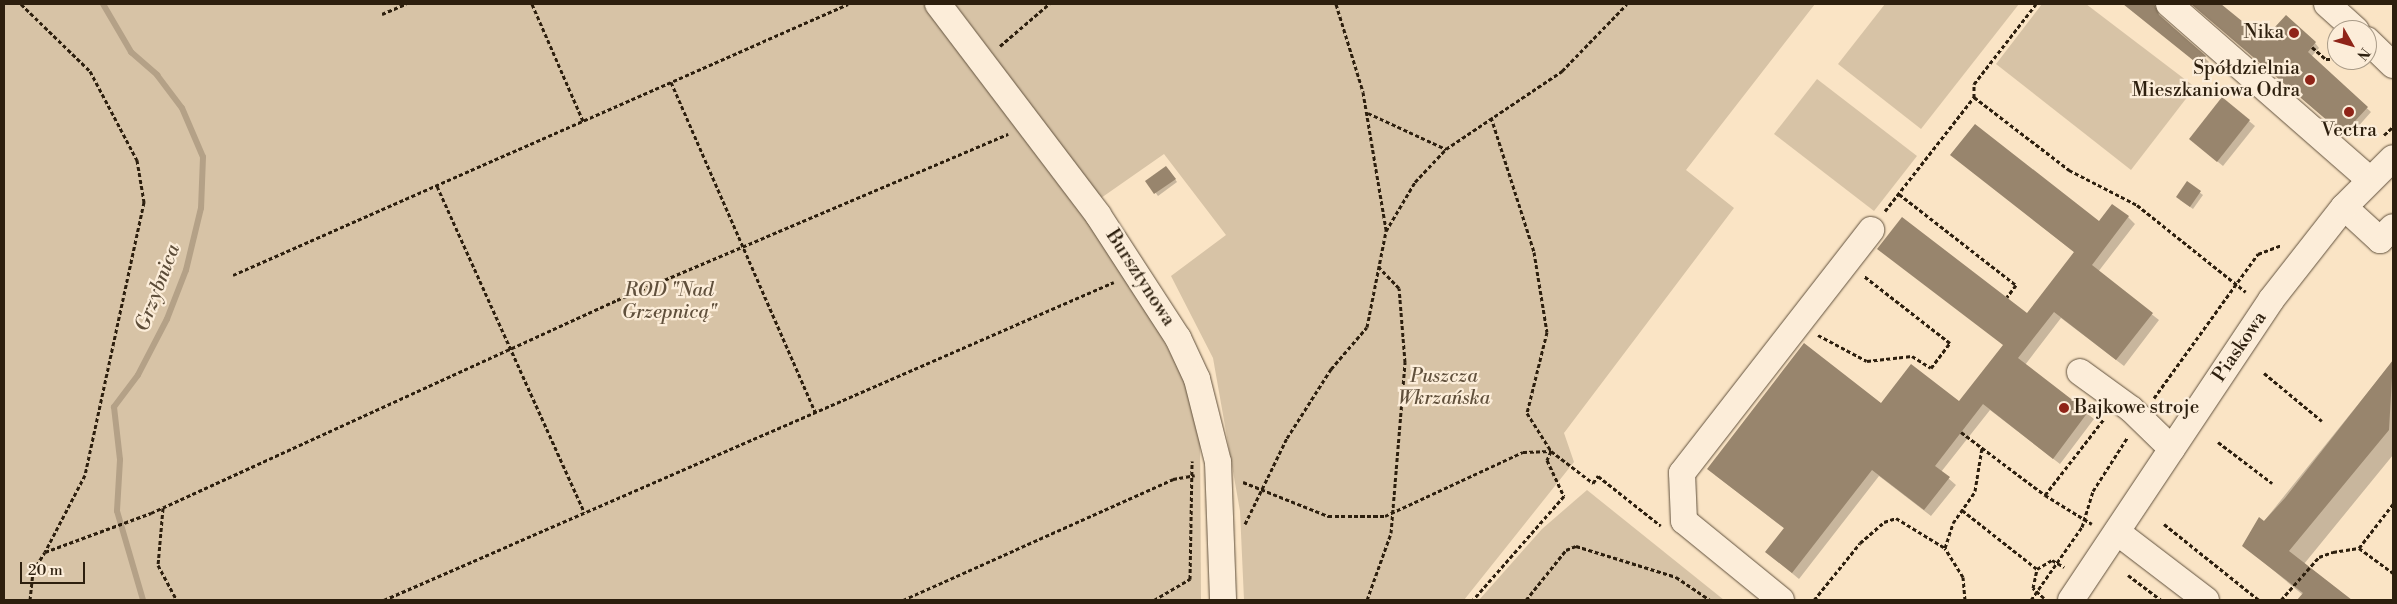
<!DOCTYPE html>
<html>
<head>
<meta charset="utf-8">
<style>
	body { margin:0 }
	#map { position:relative; width:2397px; height:604px; overflow:hidden; background:#fae4c5; font-family:"Libre Bodoni",serif }
	div>[style] { position:absolute }
	.green>* { inset:0; background:#d7c3a6 }
	.shadow>* { inset:0; background:#0003 }
	.stream>* { height:6px; margin:-3px; padding:0 3px; transform-origin:3px; border-radius:3px; background:#b4a187 }
	.building>* { inset:0; background:#98856d }
	.path>* { height:3px; margin-top:-1.5px; transform-origin:0; background:repeating-linear-gradient(90deg,#2d1f0e 0 4px,transparent 0 6.5px) }
	.roads { filter:drop-shadow(0 0 1px #60503c) drop-shadow(0 0 1px #60503c) }
	.minor>* { height:26px; margin:-13px; padding:0 13px; transform-origin:13px; border-radius:13px; background:#fcedd9 }
	.dots>* { width:14px; height:14px; translate:-50% -50%; box-sizing:border-box; border:2px solid #fcedd9; border-radius:50% }
	span { translate:-50% -50%; white-space:nowrap; text-align:center; line-height:1.15; -webkit-text-stroke:4.5px #fcedd9; paint-order:stroke }
	.poi-label { font-size:19px; color:#2d1f0e }
	.right { translate:-100% -50%; text-align:right }
	.left { translate:0 -50%; text-align:left }
	.street-label { font-size:19px; color:#2d1f0e }
	.park-label { font-size:19px; color:#60503c; font-style:italic }
	.water-label { font-size:20px; color:#5c4c38; font-style:italic }
	.frame { position:absolute; inset:0; border:5px solid #2d1f0e; pointer-events:none }
	.north { position:absolute; left:2327px; top:20px; width:50px; height:50px; box-sizing:border-box; background:#fcedd9; border:1px solid #a99b88; border-radius:50%; rotate:128deg; font-size:14px; font-weight:700; line-height:20px; text-align:center; color:#2d1f0e }
	.north::after { content:''; display:block; margin:auto; width:18px; height:22px; background:#8f2418; clip-path:polygon(50% 0,100% 100%,50% 72%,0 100%) }
	.scale { position:absolute; left:20px; top:562px; width:65px; height:22px; box-sizing:border-box; border:2px solid #2d1f0e; border-top:0; padding-left:6px; font-size:15px; line-height:18px; white-space:nowrap; color:#2d1f0e; -webkit-text-stroke:4px #fcedd9; paint-order:stroke }
</style>
</head>
<body>
<div id="map">
	<div class="green">
		<div style="clip-path:polygon(4px 4px,927px 4px,1090px 221px,1152px 318px,1181px 374px,1200px 424px,1201px 600px,4px 600px)"></div>
		<div style="clip-path:polygon(955px 4px,1815px 4px,1686px 170px,1734px 208px,1564px 433px,1574px 462px,1464px 600px,1244px 600px,1240px 511px,1213px 358px,1171px 276px,1226px 235px,1164px 154px,1101px 198px)"></div>
		<div style="clip-path:polygon(1885px 4px,2019px 4px,1921px 129px,1838px 64px)"></div>
		<div style="clip-path:polygon(2042px 4px,2086px 4px,2195px 87px,2131px 170px,1996px 64px)"></div>
		<div style="clip-path:polygon(1817px 79px,1917px 156px,1874px 211px,1774px 134px)"></div>
		<div style="clip-path:polygon(1587px 490px,1724px 600px,1479px 600px,1542px 529px)"></div>
	</div>
	<div class="shadow">
		<div style="clip-path:polygon(2124px 4px,2161px 4px,2159px 14px,2209px 62px,2204px 68px)"></div>
		<div style="clip-path:polygon(2193px 4px,2219px 4px,2264px 41px,2315px 43px,2319px 48px,2311px 57px,2371px 112px,2348px 138px)"></div>
		<div style="clip-path:polygon(2249px 121px,2255px 126px,2223px 166px,2196px 144px)"></div>
		<div style="clip-path:polygon(1952px 155px,2099px 222px,2112px 205px,2128px 217px,2135px 224px,2098px 272px,2159px 320px,2124px 366px,2061px 318px,2025px 365px,2094px 419px,2060px 464px,1990px 410px,1941px 472px,1956px 485px,1931px 516px,1879px 476px,1799px 579px,1766px 552px,1785px 529px,1715px 475px,1881px 404px,1959px 403px,2004px 345px,1886px 255px,2027px 315px,2075px 253px)"></div>
		<div style="clip-path:polygon(1169px 170px,1177px 182px,1158px 196px,1147px 181px)"></div>
		<div style="clip-path:polygon(2187px 183px,2203px 195px,2193px 209px,2180px 200px)"></div>
		<div style="clip-path:polygon(2393px 361px,2393px 455px,2304px 564px,2350px 600px,2299px 600px,2303px 595px,2244px 546px)"></div>
	</div>
	<div class="stream">
		<div style="left:103px;top:4px;width:56px;rotate:59.7deg"></div>
		<div style="left:131px;top:52px;width:35px;rotate:41deg"></div>
		<div style="left:157px;top:75px;width:41px;rotate:52.9deg"></div>
		<div style="left:182px;top:108px;width:53px;rotate:66.8deg"></div>
		<div style="left:203px;top:157px;width:51px;rotate:92.2deg"></div>
		<div style="left:201px;top:208px;width:64px;rotate:103.6deg"></div>
		<div style="left:186px;top:270px;width:53px;rotate:111.2deg"></div>
		<div style="left:167px;top:319px;width:63px;rotate:117.4deg"></div>
		<div style="left:138px;top:375px;width:40px;rotate:127deg"></div>
		<div style="left:114px;top:407px;width:53px;rotate:83.5deg"></div>
		<div style="left:120px;top:460px;width:51px;rotate:93.4deg"></div>
		<div style="left:117px;top:511px;width:93px;rotate:73.7deg"></div>
	</div>
	<div class="building">
		<div style="clip-path:polygon(2123px 4px,2154px 4px,2159px 15px,2206px 56px,2199px 65px)"></div>
		<div style="clip-path:polygon(2191px 4px,2221px 4px,2264px 39px,2286px 15px,2316px 42px,2308px 52px,2368px 107px,2343px 134px)"></div>
		<div style="clip-path:polygon(2222px 97px,2250px 120px,2217px 162px,2189px 139px)"></div>
		<div style="clip-path:polygon(1975px 124px,2099px 221px,2112px 204px,2129px 216px,2092px 265px,2153px 313px,2116px 360px,2054px 312px,2018px 358px,2088px 412px,2053px 459px,1983px 404px,1935px 466px,1950px 477px,1924px 510px,1872px 470px,1792px 573px,1765px 552px,1784px 528px,1707px 469px,1804px 343px,1881px 403px,1911px 364px,1959px 401px,2003px 345px,1877px 249px,1902px 217px,2027px 313px,2074px 252px,1950px 155px)"></div>
		<div style="clip-path:polygon(1166px 166px,1176px 179px,1154px 194px,1145px 181px)"></div>
		<div style="clip-path:polygon(2187px 181px,2201px 191px,2190px 207px,2176px 197px)"></div>
		<div style="clip-path:polygon(2393px 360px,2389px 430px,2289px 551px,2352px 600px,2297px 600px,2303px 593px,2242px 546px,2259px 517px,2264px 521px,2285px 498px)"></div>
	</div>
	<div class="path">
		<div style="left:21px;top:4px;width:96px;rotate:44.2deg"></div>
		<div style="left:90px;top:71px;width:101px;rotate:62.2deg"></div>
		<div style="left:137px;top:160px;width:43px;rotate:80.5deg"></div>
		<div style="left:144px;top:202px;width:279px;rotate:102.2deg"></div>
		<div style="left:85px;top:475px;width:87px;rotate:117.5deg"></div>
		<div style="left:532px;top:4px;width:128px;rotate:66.4deg"></div>
		<div style="left:1336px;top:4px;width:92px;rotate:72.9deg"></div>
		<div style="left:1363px;top:92px;width:140px;rotate:80.5deg"></div>
		<div style="left:382px;top:14px;width:26px;rotate:-23deg"></div>
		<div style="left:1000px;top:46px;width:65px;rotate:-40.6deg"></div>
		<div style="left:2312px;top:47px;width:18px;rotate:41deg"></div>
		<div style="left:2326px;top:59px;width:11px"></div>
		<div style="left:671px;top:82px;width:360px;rotate:66.4deg"></div>
		<div style="left:1974px;top:97px;width:13px;rotate:-90deg"></div>
		<div style="left:1974px;top:84px;width:101px;rotate:-52.2deg"></div>
		<div style="left:1368px;top:113px;width:86px;rotate:24.8deg"></div>
		<div style="left:1491px;top:117px;width:142px;rotate:72.3deg"></div>
		<div style="left:1534px;top:252px;width:81px;rotate:80.8deg"></div>
		<div style="left:1547px;top:332px;width:83px;rotate:103.9deg"></div>
		<div style="left:1527px;top:413px;width:45px;rotate:57.7deg"></div>
		<div style="left:1551px;top:451px;width:53px;rotate:37.3deg"></div>
		<div style="left:1593px;top:483px;width:9px;rotate:-54deg"></div>
		<div style="left:1598px;top:476px;width:80px;rotate:38.4deg"></div>
		<div style="left:2384px;top:135px;width:12px;rotate:-42deg"></div>
		<div style="left:437px;top:186px;width:358px;rotate:65.7deg"></div>
		<div style="left:1899px;top:194px;width:148px;rotate:37.9deg"></div>
		<div style="left:2016px;top:285px;width:15px;rotate:127deg"></div>
		<div style="left:1885px;top:211px;width:145px;rotate:-52deg"></div>
		<div style="left:1974px;top:97px;width:120px;rotate:37.5deg"></div>
		<div style="left:2069px;top:170px;width:76px;rotate:27.2deg"></div>
		<div style="left:2137px;top:205px;width:139px;rotate:38.6deg"></div>
		<div style="left:233px;top:275px;width:672px;rotate:-23.78deg"></div>
		<div style="left:1818px;top:335px;width:55px;rotate:28deg"></div>
		<div style="left:1867px;top:361px;width:45px;rotate:-6.3deg"></div>
		<div style="left:1912px;top:356px;width:22px;rotate:32deg"></div>
		<div style="left:1931px;top:368px;width:31px;rotate:-53deg"></div>
		<div style="left:1950px;top:343px;width:109px;rotate:-142.1deg"></div>
		<div style="left:2264px;top:373px;width:75px;rotate:39.6deg"></div>
		<div style="left:2154px;top:398px;width:178px;rotate:-54.2deg"></div>
		<div style="left:2258px;top:254px;width:25px;rotate:-21deg"></div>
		<div style="left:1961px;top:432px;width:105px;rotate:36.9deg"></div>
		<div style="left:2045px;top:495px;width:55px;rotate:31.7deg"></div>
		<div style="left:2218px;top:442px;width:68px;rotate:37.2deg"></div>
		<div style="left:1243px;top:482px;width:92px;rotate:21.8deg"></div>
		<div style="left:1328px;top:516px;width:57px"></div>
		<div style="left:1385px;top:516px;width:152px;rotate:-24.9deg"></div>
		<div style="left:1523px;top:452px;width:28px;rotate:-2deg"></div>
		<div style="left:1551px;top:451px;width:10px;rotate:114deg"></div>
		<div style="left:1547px;top:460px;width:40px;rotate:65deg"></div>
		<div style="left:1564px;top:496px;width:138px;rotate:131.2deg"></div>
		<div style="left:2045px;top:495px;width:96px;rotate:-52.2deg"></div>
		<div style="left:163px;top:508px;width:57px;rotate:95deg"></div>
		<div style="left:158px;top:565px;width:40px;rotate:62deg"></div>
		<div style="left:1962px;top:510px;width:95px;rotate:38.2deg"></div>
		<div style="left:1245px;top:524px;width:96px;rotate:-64deg"></div>
		<div style="left:1287px;top:438px;width:82px;rotate:-57.5deg"></div>
		<div style="left:1331px;top:369px;width:55px;rotate:-49.4deg"></div>
		<div style="left:1367px;top:327px;width:98px;rotate:-78.8deg"></div>
		<div style="left:1386px;top:231px;width:57px;rotate:-59.4deg"></div>
		<div style="left:1415px;top:182px;width:45px;rotate:-46.8deg"></div>
		<div style="left:1446px;top:149px;width:140px;rotate:-33.9deg"></div>
		<div style="left:1562px;top:71px;width:93px;rotate:-45.9deg"></div>
		<div style="left:2164px;top:524px;width:122px;rotate:38.7deg"></div>
		<div style="left:2359px;top:548px;width:56px;rotate:-52.3deg"></div>
		<div style="left:2128px;top:575px;width:41px;rotate:37.1deg"></div>
		<div style="left:2044px;top:598px;width:15px;rotate:-138deg"></div>
		<div style="left:2033px;top:588px;width:19px;rotate:-78deg"></div>
		<div style="left:2037px;top:569px;width:17px;rotate:-31deg"></div>
		<div style="left:2052px;top:560px;width:14px;rotate:30deg"></div>
		<div style="left:30px;top:600px;width:29px;rotate:-84deg"></div>
		<div style="left:33px;top:571px;width:22px;rotate:-58deg"></div>
		<div style="left:45px;top:552px;width:113px;rotate:-20.2deg"></div>
		<div style="left:151px;top:513px;width:512px;rotate:-24.56deg"></div>
		<div style="left:617px;top:300px;width:425px;rotate:-23deg"></div>
		<div style="left:384px;top:600px;width:796px;rotate:-23.54deg"></div>
		<div style="left:903px;top:600px;width:296px;rotate:-24.1deg"></div>
		<div style="left:1173px;top:479px;width:22px;rotate:-10deg"></div>
		<div style="left:1154px;top:600px;width:42px;rotate:-30.3deg"></div>
		<div style="left:1190px;top:579px;width:118px;rotate:-89deg"></div>
		<div style="left:1367px;top:600px;width:71px;rotate:-70.3deg"></div>
		<div style="left:1391px;top:533px;width:172px;rotate:-85.3deg"></div>
		<div style="left:1405px;top:362px;width:74px;rotate:-94.6deg"></div>
		<div style="left:1399px;top:288px;width:29px;rotate:-134deg"></div>
		<div style="left:1526px;top:600px;width:64px;rotate:-51.3deg"></div>
		<div style="left:1566px;top:550px;width:11px;rotate:-22deg"></div>
		<div style="left:1576px;top:546px;width:105px;rotate:17.2deg"></div>
		<div style="left:1676px;top:577px;width:41px;rotate:34.1deg"></div>
		<div style="left:1814px;top:600px;width:73px;rotate:-51.1deg"></div>
		<div style="left:1860px;top:543px;width:32px;rotate:-41deg"></div>
		<div style="left:1884px;top:522px;width:13px;rotate:-18deg"></div>
		<div style="left:1896px;top:518px;width:57px;rotate:31.5deg"></div>
		<div style="left:1965px;top:600px;width:23px;rotate:-95deg"></div>
		<div style="left:1963px;top:577px;width:34px;rotate:-122deg"></div>
		<div style="left:1945px;top:548px;width:26px;rotate:-72deg"></div>
		<div style="left:1953px;top:523px;width:39px;rotate:-55deg"></div>
		<div style="left:1975px;top:491px;width:44px;rotate:-80.8deg"></div>
		<div style="left:2031px;top:600px;width:89px;rotate:-55.1deg"></div>
		<div style="left:2082px;top:527px;width:38px;rotate:-73deg"></div>
		<div style="left:2093px;top:491px;width:63px;rotate:-57.3deg"></div>
		<div style="left:2281px;top:600px;width:57px;rotate:-48.5deg"></div>
		<div style="left:2319px;top:557px;width:15px;rotate:-20deg"></div>
		<div style="left:2333px;top:552px;width:26px;rotate:-9deg"></div>
		<div style="left:2359px;top:548px;width:42px;rotate:36.3deg"></div>
	</div>
	<div class="roads">
		<div class="minor">
			<div style="left:938px;top:4px;width:265px;rotate:52.8deg"></div>
			<div style="left:1098px;top:215px;width:147px;rotate:57deg"></div>
			<div style="left:1178px;top:338px;width:45px;rotate:65.1deg"></div>
			<div style="left:1197px;top:379px;width:86px;rotate:75.8deg"></div>
			<div style="left:1218px;top:462px;width:138px;rotate:87.9deg"></div>
			<div style="left:2169px;top:4px;width:267px;rotate:41.2deg"></div>
			<div style="left:2327px;top:4px;width:39px;rotate:42deg"></div>
			<div style="left:2367px;top:40px;width:36px;rotate:44deg"></div>
			<div style="left:2344px;top:207px;width:49px;rotate:42.5deg"></div>
			<div style="left:2380px;top:240px;width:18px;rotate:-45deg"></div>
			<div style="left:2080px;top:372px;width:63px;rotate:36deg"></div>
			<div style="left:2131px;top:409px;width:57px;rotate:44.3deg"></div>
			<div style="left:2117px;top:532px;width:112px;rotate:37.4deg"></div>
			<div style="left:1781px;top:600px;width:125px;rotate:-140.8deg"></div>
			<div style="left:1684px;top:521px;width:48px;rotate:-92.4deg"></div>
			<div style="left:1682px;top:473px;width:308px;rotate:-52.1deg"></div>
			<div style="left:2071px;top:600px;width:361px;rotate:-56.3deg"></div>
			<div style="left:2271px;top:300px;width:118px;rotate:-51.9deg"></div>
			<div style="left:2344px;top:207px;width:69px;rotate:-45deg"></div>
		</div>
	</div>
	<div class="dots">
		<div style="left:2294px;top:33px;background:#8f2418"></div>
		<div style="left:2310px;top:80px;background:#8f2418"></div>
		<div style="left:2349px;top:112px;background:#8f2418"></div>
		<div style="left:2064px;top:408px;background:#8f2418"></div>
	</div>
	<div class="poi-label">
		<span class="right" style="left:2284px;top:33px">Nika</span>
		<span class="right" style="left:2300px;top:80px">Spółdzielnia<br>Mieszkaniowa Odra</span>
		<span style="left:2349px;top:131px">Vectra</span>
		<span class="left" style="left:2074px;top:408px">Bajkowe stroje</span>
	</div>
	<div class="street-label">
		<span style="left:1140px;top:278px;rotate:57deg">Bursztynowa</span>
		<span style="left:2240px;top:347px;rotate:-56deg">Piaskowa</span>
	</div>
	<div class="park-label">
		<span style="left:669px;top:302px">ROD "Nad<br>Grzepnicą"</span>
		<span style="left:1444px;top:388px">Puszcza<br>Wkrzańska</span>
	</div>
	<div class="water-label">
		<span style="left:158px;top:288px;rotate:-69deg">Grzybnica</span>
	</div>
	<div class="frame"></div>
	<div class="north">N</div>
	<div class="scale">20 m</div>
</div>
</body>
</html>
